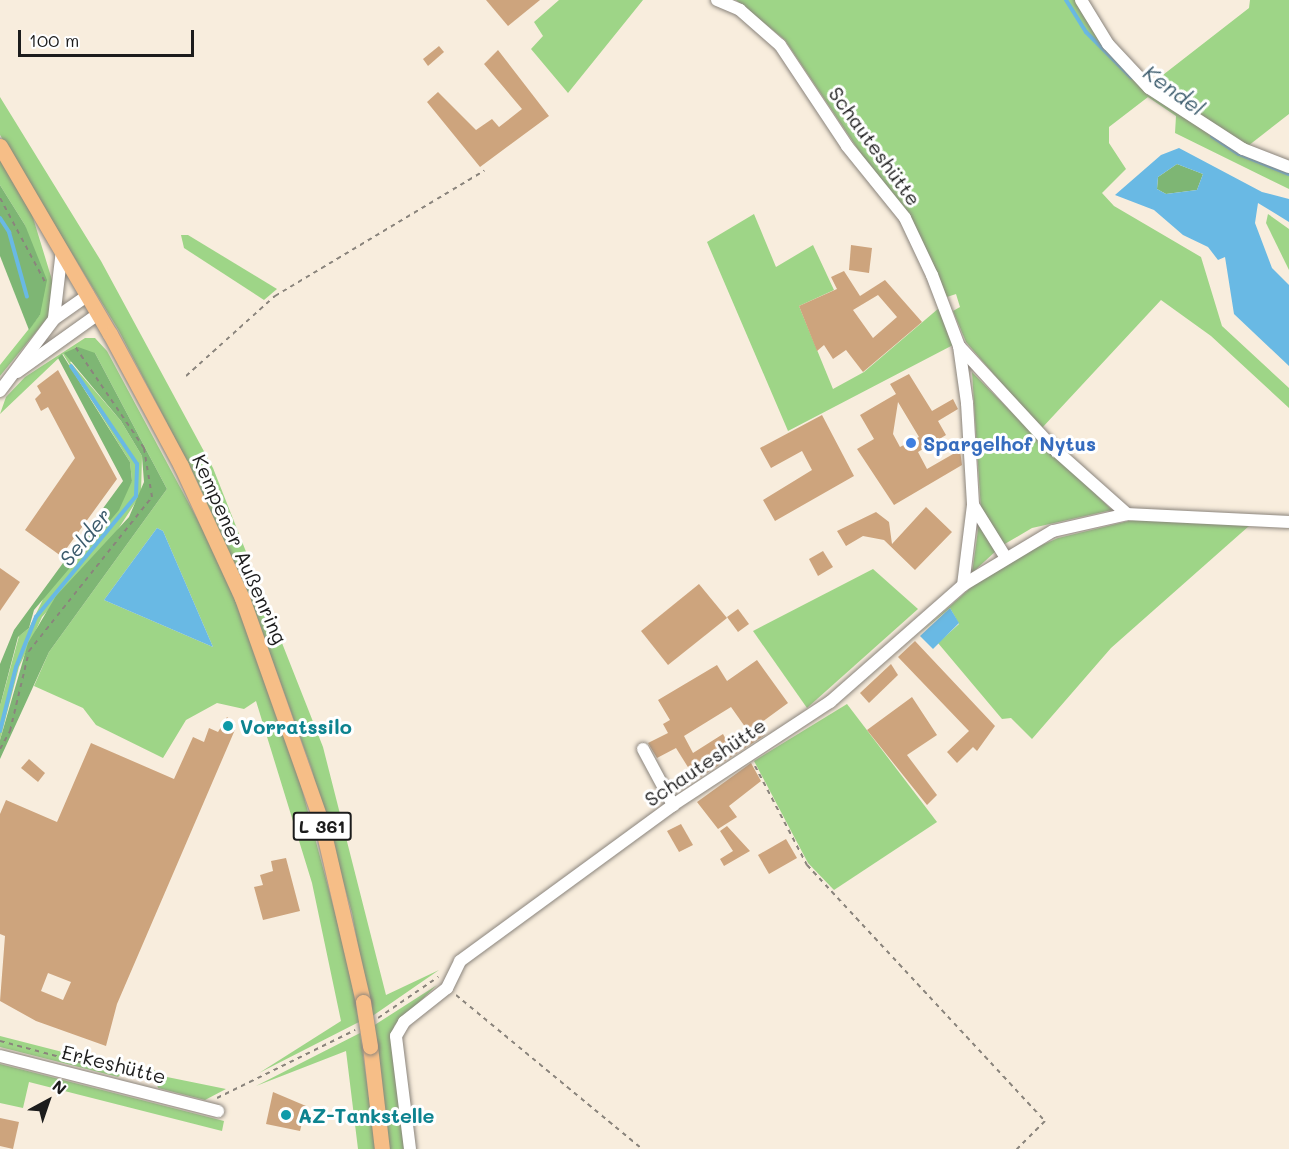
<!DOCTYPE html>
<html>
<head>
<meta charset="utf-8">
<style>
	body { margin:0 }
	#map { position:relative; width:1289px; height:1149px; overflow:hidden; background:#f8eddd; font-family:Mali,sans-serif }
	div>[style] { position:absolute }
	.green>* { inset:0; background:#9ed587 }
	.forest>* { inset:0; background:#7eb674 }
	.water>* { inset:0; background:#69b9e4 }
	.stream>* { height:4px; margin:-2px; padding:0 2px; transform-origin:2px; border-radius:2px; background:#69b9e4 }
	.building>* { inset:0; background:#cda47d }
	.path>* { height:2px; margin-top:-1px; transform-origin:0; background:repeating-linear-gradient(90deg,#8a847c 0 4.5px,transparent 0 9px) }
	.roads { filter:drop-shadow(0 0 2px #8a847c) drop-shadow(0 0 2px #8a847c) }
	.minor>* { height:12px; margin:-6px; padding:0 6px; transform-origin:6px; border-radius:6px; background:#fff }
	.major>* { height:15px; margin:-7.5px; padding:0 7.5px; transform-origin:7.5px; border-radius:7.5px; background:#f6be87 }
	.bridges { filter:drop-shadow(0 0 2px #8a847c) drop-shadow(0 0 2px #8a847c) }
	.major-bridge>* { height:15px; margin:-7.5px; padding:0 7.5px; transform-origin:7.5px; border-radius:7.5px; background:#f6be87 }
	.dots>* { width:16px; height:16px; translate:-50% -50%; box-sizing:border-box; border:3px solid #fff; border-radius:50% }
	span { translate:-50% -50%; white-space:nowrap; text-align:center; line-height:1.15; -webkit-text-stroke:6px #fff; paint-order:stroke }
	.shield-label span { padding:2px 4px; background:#fff; border:2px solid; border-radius:4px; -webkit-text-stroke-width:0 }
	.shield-label { font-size:18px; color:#1c1c1c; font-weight:700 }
	.street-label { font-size:20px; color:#1c1c1c }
	.shop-label { font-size:20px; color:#366cbe; font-weight:700 }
	.left { translate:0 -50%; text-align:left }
	.culture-label { font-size:20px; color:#0d838f; font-weight:700 }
	.water-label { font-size:21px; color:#3b5b6c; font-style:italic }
	.north { position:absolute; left:18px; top:1071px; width:60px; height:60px; -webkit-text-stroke:4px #fff; paint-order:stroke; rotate:40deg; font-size:16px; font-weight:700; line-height:24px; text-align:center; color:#1c1c1c }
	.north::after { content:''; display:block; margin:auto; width:21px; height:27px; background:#1c1c1c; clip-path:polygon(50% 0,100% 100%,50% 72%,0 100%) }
	.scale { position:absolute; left:18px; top:30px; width:176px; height:27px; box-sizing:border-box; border:3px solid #1c1c1c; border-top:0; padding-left:8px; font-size:18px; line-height:21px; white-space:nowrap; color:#1c1c1c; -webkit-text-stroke:4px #fff; paint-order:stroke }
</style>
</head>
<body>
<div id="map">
	<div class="green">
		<div style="clip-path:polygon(559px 0,643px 0,568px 93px,531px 49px,543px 36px,534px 22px)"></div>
		<div style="clip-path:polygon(736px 0,1079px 0,1145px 88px,1289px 171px,1289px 189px,1175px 133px,1176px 116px,1148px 97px,1109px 127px,1109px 143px,1126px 169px,1102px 193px,1114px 206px,1201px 257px,1222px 326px,1289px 388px,1289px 408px,1211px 336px,1161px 300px,1041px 429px,966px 342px,953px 311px,960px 307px,956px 294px,947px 297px,930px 257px,785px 40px)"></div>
		<div style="clip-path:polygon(1250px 0,1289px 0,1289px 114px,1248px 146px,1150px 85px,1249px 8px)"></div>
		<div style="clip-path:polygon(0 97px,101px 261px,213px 468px,323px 747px,386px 995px,439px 970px,371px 1017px,352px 913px,311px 767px,252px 604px,196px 479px,119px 331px,0 135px)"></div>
		<div style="clip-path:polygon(0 158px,27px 198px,56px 293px,49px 316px,0 376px,0 365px,40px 315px,25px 225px,0 185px)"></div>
		<div style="clip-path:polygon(754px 214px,776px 267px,813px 245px,834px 290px,799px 306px,833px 389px,864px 372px,939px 308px,953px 345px,788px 431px,707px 242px)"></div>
		<div style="clip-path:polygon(1268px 214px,1289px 229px,1289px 270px,1266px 223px)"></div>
		<div style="clip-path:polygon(181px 235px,188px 235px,277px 289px,264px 300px,184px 248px)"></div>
		<div style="clip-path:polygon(evenodd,85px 338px,95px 338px,107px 351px,209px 541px,245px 623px,291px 748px,346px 954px,359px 1022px,259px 1073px,341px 1021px,312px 883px,256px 701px,244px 709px,217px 703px,186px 720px,163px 758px,96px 725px,83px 708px,34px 686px,49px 652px,167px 489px,95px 353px,70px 362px,121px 421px,142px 456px,141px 494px,113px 537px,42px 617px,19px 667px,0 740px,0 706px,19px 636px,29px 628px,48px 589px,132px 481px,130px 462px,63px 354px,0 414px,6px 397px,25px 377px,85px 338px,157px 528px,163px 531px,213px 647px,104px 600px,157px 528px)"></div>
		<div style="clip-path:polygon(972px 372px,1034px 435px,1112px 510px,1032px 528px,1003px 545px,981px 510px)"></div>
		<div style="clip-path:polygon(1141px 518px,1249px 526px,1111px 648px,1032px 739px,1011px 718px,1002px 719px,938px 643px,959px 624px,950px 608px,919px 634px,976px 583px,1026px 552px,1058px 538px)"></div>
		<div style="clip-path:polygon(979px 521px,997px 550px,972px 573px,976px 545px)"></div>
		<div style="clip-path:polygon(873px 569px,918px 609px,807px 708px,753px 631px)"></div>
		<div style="clip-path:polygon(847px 704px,937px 822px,834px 890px,808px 863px,754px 761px)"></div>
		<div style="clip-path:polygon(437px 985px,394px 1026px,406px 1149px,388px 1149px,373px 1026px)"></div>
		<div style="clip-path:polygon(360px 1033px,376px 1149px,358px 1149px,346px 1051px,256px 1086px)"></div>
		<div style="clip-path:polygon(0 1036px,117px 1066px,136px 1060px,118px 1077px,0 1047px)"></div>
		<div style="clip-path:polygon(0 1064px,224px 1121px,222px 1131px,29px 1082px,23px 1108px,0 1103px)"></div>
		<div style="clip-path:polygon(152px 1069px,167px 1077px,226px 1089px,205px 1100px,158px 1088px)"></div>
	</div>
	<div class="forest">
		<div style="clip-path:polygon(1177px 164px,1203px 174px,1197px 190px,1166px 194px,1157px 189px,1158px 177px)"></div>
		<div style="clip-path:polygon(0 185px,25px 225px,47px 280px,40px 315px,29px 330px,0 256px)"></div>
		<div style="clip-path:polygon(78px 347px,95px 353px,167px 489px,49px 652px,0 759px,0 740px,28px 643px,56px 596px,129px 517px,144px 482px,142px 456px,121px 421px,64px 353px)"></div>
		<div style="clip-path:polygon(62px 354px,130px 462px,132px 481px,119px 510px,34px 610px,29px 628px,18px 637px,0 706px,0 664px,14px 630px,123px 481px,58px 358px)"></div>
	</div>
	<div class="water">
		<div style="clip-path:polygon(evenodd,1179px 148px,1262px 192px,1289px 199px,1289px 222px,1258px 203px,1255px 223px,1272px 268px,1289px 285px,1289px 366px,1234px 314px,1225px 257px,1218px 260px,1208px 247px,1183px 235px,1154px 210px,1115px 195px,1161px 155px,1179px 148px,1177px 164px,1203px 174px,1197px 190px,1166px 194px,1157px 189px,1158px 177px,1177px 164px)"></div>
		<div style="clip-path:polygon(157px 528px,163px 531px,213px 647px,104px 600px)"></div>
		<div style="clip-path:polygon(950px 608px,959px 623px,933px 649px,920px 636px)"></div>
	</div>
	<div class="stream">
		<div style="left:1066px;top:0;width:38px;rotate:58deg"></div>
		<div style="left:1086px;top:32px;width:64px;rotate:45deg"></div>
		<div style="left:1212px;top:136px;width:32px;rotate:34deg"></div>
		<div style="left:1239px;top:154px;width:54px;rotate:21.8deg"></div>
		<div style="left:0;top:218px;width:17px;rotate:57deg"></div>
		<div style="left:9px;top:232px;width:67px;rotate:74.5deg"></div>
		<div style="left:0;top:731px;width:66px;rotate:-76deg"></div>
		<div style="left:16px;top:667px;width:54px;rotate:-68.2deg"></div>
		<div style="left:36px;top:617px;width:157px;rotate:-50.4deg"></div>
		<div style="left:136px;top:496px;width:32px;rotate:-88deg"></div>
		<div style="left:137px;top:464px;width:118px;rotate:-124deg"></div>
	</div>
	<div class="building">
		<div style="clip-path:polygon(486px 0,540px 0,508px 26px)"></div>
		<div style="clip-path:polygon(439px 46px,444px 52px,428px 66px,423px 59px)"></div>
		<div style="clip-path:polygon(498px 50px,549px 116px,480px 167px,427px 102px,438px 92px,476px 130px,492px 119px,499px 127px,522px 109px,484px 64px)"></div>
		<div style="clip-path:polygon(851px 245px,872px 248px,869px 273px,849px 270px)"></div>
		<div style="clip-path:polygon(evenodd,844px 271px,860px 296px,885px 280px,922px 322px,863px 372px,846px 350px,833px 359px,824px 345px,817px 351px,799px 306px,837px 289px,831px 277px,844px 271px,878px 295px,897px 317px,873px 338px,853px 310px,878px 295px)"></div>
		<div style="clip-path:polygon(58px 370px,117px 479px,61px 556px,25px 530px,75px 458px,48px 407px,41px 411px,35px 399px,41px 393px,37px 386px)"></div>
		<div style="clip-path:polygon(evenodd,909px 374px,932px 411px,953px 399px,958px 409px,938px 421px,946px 435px,918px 452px,927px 469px,960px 450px,962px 465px,894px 505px,857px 449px,874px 439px,860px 415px,896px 394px,890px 384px,909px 374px,898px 402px,919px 437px,900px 447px,893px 434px,898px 402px)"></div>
		<div style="clip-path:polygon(822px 415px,854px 476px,775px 521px,763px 500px,812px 470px,802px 451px,771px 468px,760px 448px)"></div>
		<div style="clip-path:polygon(926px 507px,952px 532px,915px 570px,884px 540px,863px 536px,846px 546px,837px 531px,876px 512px,889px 522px,892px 544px)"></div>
		<div style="clip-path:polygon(823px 551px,833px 567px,818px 576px,809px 559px)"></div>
		<div style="clip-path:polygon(0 568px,20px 582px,0 611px)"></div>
		<div style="clip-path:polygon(699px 584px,727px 618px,668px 665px,641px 631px)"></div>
		<div style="clip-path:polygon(738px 609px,749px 624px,738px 632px,727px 617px)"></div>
		<div style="clip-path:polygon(915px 641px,995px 726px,977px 751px,973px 747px,957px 763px,947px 752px,969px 731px,898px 657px)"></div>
		<div style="clip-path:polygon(evenodd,757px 660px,788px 703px,758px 725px,765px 735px,696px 780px,676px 748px,657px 758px,648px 743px,668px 733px,663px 724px,670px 720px,658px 700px,717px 665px,727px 681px,757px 660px,731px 707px,748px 731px,728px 743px,723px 734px,693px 753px,684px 736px,731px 707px)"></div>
		<div style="clip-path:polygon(891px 664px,898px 675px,869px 703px,860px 693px)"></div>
		<div style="clip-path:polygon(912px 697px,937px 735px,907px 755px,937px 795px,927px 805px,867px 730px)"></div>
		<div style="clip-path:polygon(evenodd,227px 717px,236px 725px,234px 732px,117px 1004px,106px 1046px,36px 1021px,0 1001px,5px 936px,0 934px,0 814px,6px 800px,57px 822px,91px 743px,174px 779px,193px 737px,204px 742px,209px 728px,218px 732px,227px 717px,48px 973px,71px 982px,63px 1000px,41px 991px,48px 973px)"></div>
		<div style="clip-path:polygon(29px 759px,45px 773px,38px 782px,21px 768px)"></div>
		<div style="clip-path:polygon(751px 763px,761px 781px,729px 806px,737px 817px,718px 829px,697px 802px)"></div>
		<div style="clip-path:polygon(681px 824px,693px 845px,679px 852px,667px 831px)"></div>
		<div style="clip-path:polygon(727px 826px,750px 851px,724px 866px,720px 859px,733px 851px,720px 831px)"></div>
		<div style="clip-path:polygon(786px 839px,797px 858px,769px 874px,758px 855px)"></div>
		<div style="clip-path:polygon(286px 858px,300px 911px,263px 920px,254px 887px,263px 885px,260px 875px,273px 871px,271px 861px)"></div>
		<div style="clip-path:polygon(273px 1092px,306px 1106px,300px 1131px,266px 1124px)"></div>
		<div style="clip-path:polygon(0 1118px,19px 1122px,13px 1149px,0 1146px)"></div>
	</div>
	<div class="path">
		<div style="left:0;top:198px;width:95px;rotate:61.8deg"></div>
		<div style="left:186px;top:376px;width:120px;rotate:-42deg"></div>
		<div style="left:275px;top:296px;width:244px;rotate:-30.9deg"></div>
		<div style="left:0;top:749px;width:21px;rotate:-61deg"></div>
		<div style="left:10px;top:731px;width:82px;rotate:-76.6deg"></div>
		<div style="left:29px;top:651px;width:197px;rotate:-51.4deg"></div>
		<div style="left:152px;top:497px;width:50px;rotate:-99.3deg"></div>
		<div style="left:144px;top:448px;width:125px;rotate:-124.2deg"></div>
		<div style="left:755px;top:766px;width:112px;rotate:62.3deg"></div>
		<div style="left:807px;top:865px;width:350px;rotate:47.1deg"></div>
		<div style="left:1045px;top:1121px;width:40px;rotate:135deg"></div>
		<div style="left:456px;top:995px;width:241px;rotate:39.6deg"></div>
		<div style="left:378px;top:1018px;width:73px;rotate:-34.3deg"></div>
		<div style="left:0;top:1041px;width:120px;rotate:15deg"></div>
		<div style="left:217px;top:1098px;width:154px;rotate:-26.2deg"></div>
	</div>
	<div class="roads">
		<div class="minor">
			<div style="left:717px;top:0;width:25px;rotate:23deg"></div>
			<div style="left:740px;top:10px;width:53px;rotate:41.2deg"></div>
			<div style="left:780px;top:45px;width:121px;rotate:56.4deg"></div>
			<div style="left:847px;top:146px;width:92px;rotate:51.1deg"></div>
			<div style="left:905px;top:218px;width:63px;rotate:64.7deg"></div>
			<div style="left:932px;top:275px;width:76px;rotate:69.2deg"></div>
			<div style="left:959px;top:346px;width:58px;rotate:82deg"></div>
			<div style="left:967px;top:403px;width:102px;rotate:86.6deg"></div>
			<div style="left:973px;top:505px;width:81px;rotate:97.1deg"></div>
			<div style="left:1081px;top:0;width:52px;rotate:58.5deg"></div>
			<div style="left:1108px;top:44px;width:60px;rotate:47deg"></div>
			<div style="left:1149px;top:88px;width:112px;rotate:33deg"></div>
			<div style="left:1243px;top:149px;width:49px;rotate:21.4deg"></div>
			<div style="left:54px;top:318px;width:68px;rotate:-83.3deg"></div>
			<div style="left:959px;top:346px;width:139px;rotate:47.3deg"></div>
			<div style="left:1053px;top:448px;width:99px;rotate:41.7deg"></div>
			<div style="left:17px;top:372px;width:100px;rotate:-35.6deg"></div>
			<div style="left:0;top:391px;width:90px;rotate:-53.1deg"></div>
			<div style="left:54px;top:319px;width:42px;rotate:-35.2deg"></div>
			<div style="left:973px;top:505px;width:62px;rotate:58.1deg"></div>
			<div style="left:643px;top:749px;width:64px;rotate:61.8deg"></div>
			<div style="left:0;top:1056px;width:225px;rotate:14.2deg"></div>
			<div style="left:410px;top:1149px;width:114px;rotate:-97.1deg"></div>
			<div style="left:396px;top:1036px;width:16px;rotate:-60deg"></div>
			<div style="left:404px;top:1022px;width:55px;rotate:-38.3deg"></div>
			<div style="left:447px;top:988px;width:30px;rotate:-64deg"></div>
			<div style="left:460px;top:961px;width:264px;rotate:-36.2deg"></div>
			<div style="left:673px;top:805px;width:188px;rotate:-33.3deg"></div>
			<div style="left:830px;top:702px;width:177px;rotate:-41.3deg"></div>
			<div style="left:963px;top:585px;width:105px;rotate:-31deg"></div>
			<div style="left:1053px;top:531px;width:76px;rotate:-12.9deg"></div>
			<div style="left:1127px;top:514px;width:162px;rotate:2.8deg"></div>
		</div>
		<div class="major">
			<div style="left:0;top:146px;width:218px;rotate:59.7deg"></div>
			<div style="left:110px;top:334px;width:150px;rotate:61.7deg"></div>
			<div style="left:181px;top:466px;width:145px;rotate:65.2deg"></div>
			<div style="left:242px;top:598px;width:237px;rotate:70.5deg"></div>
			<div style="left:321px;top:821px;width:186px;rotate:76.9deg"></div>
			<div style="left:370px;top:1046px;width:104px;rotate:83.4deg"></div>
		</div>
	</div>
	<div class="bridges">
		<div class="major-bridge">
			<div style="left:363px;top:1002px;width:45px;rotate:81deg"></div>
		</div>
	</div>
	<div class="dots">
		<div style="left:911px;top:443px;background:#3f7fe0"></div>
		<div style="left:228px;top:726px;background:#0f9aa8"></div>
		<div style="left:286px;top:1115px;background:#0f9aa8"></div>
	</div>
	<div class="shield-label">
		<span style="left:322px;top:826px">L 361</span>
	</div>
	<div class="street-label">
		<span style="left:875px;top:146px;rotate:54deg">Schauteshütte</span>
		<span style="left:240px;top:549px;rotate:66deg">Kempener Außenring</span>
		<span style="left:705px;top:762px;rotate:-34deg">Schauteshütte</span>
		<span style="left:114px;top:1064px;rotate:14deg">Erkeshütte</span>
	</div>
	<div class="shop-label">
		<span class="left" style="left:923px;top:443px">Spargelhof Nytus</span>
	</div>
	<div class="culture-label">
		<span class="left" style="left:240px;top:726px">Vorratssilo</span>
		<span class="left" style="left:298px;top:1115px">AZ-Tankstelle</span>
	</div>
	<div class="water-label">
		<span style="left:1174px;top:90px;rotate:36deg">Kendel</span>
		<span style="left:85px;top:537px;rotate:-50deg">Selder</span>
	</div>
	<div class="north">N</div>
	<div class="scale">100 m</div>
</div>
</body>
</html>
